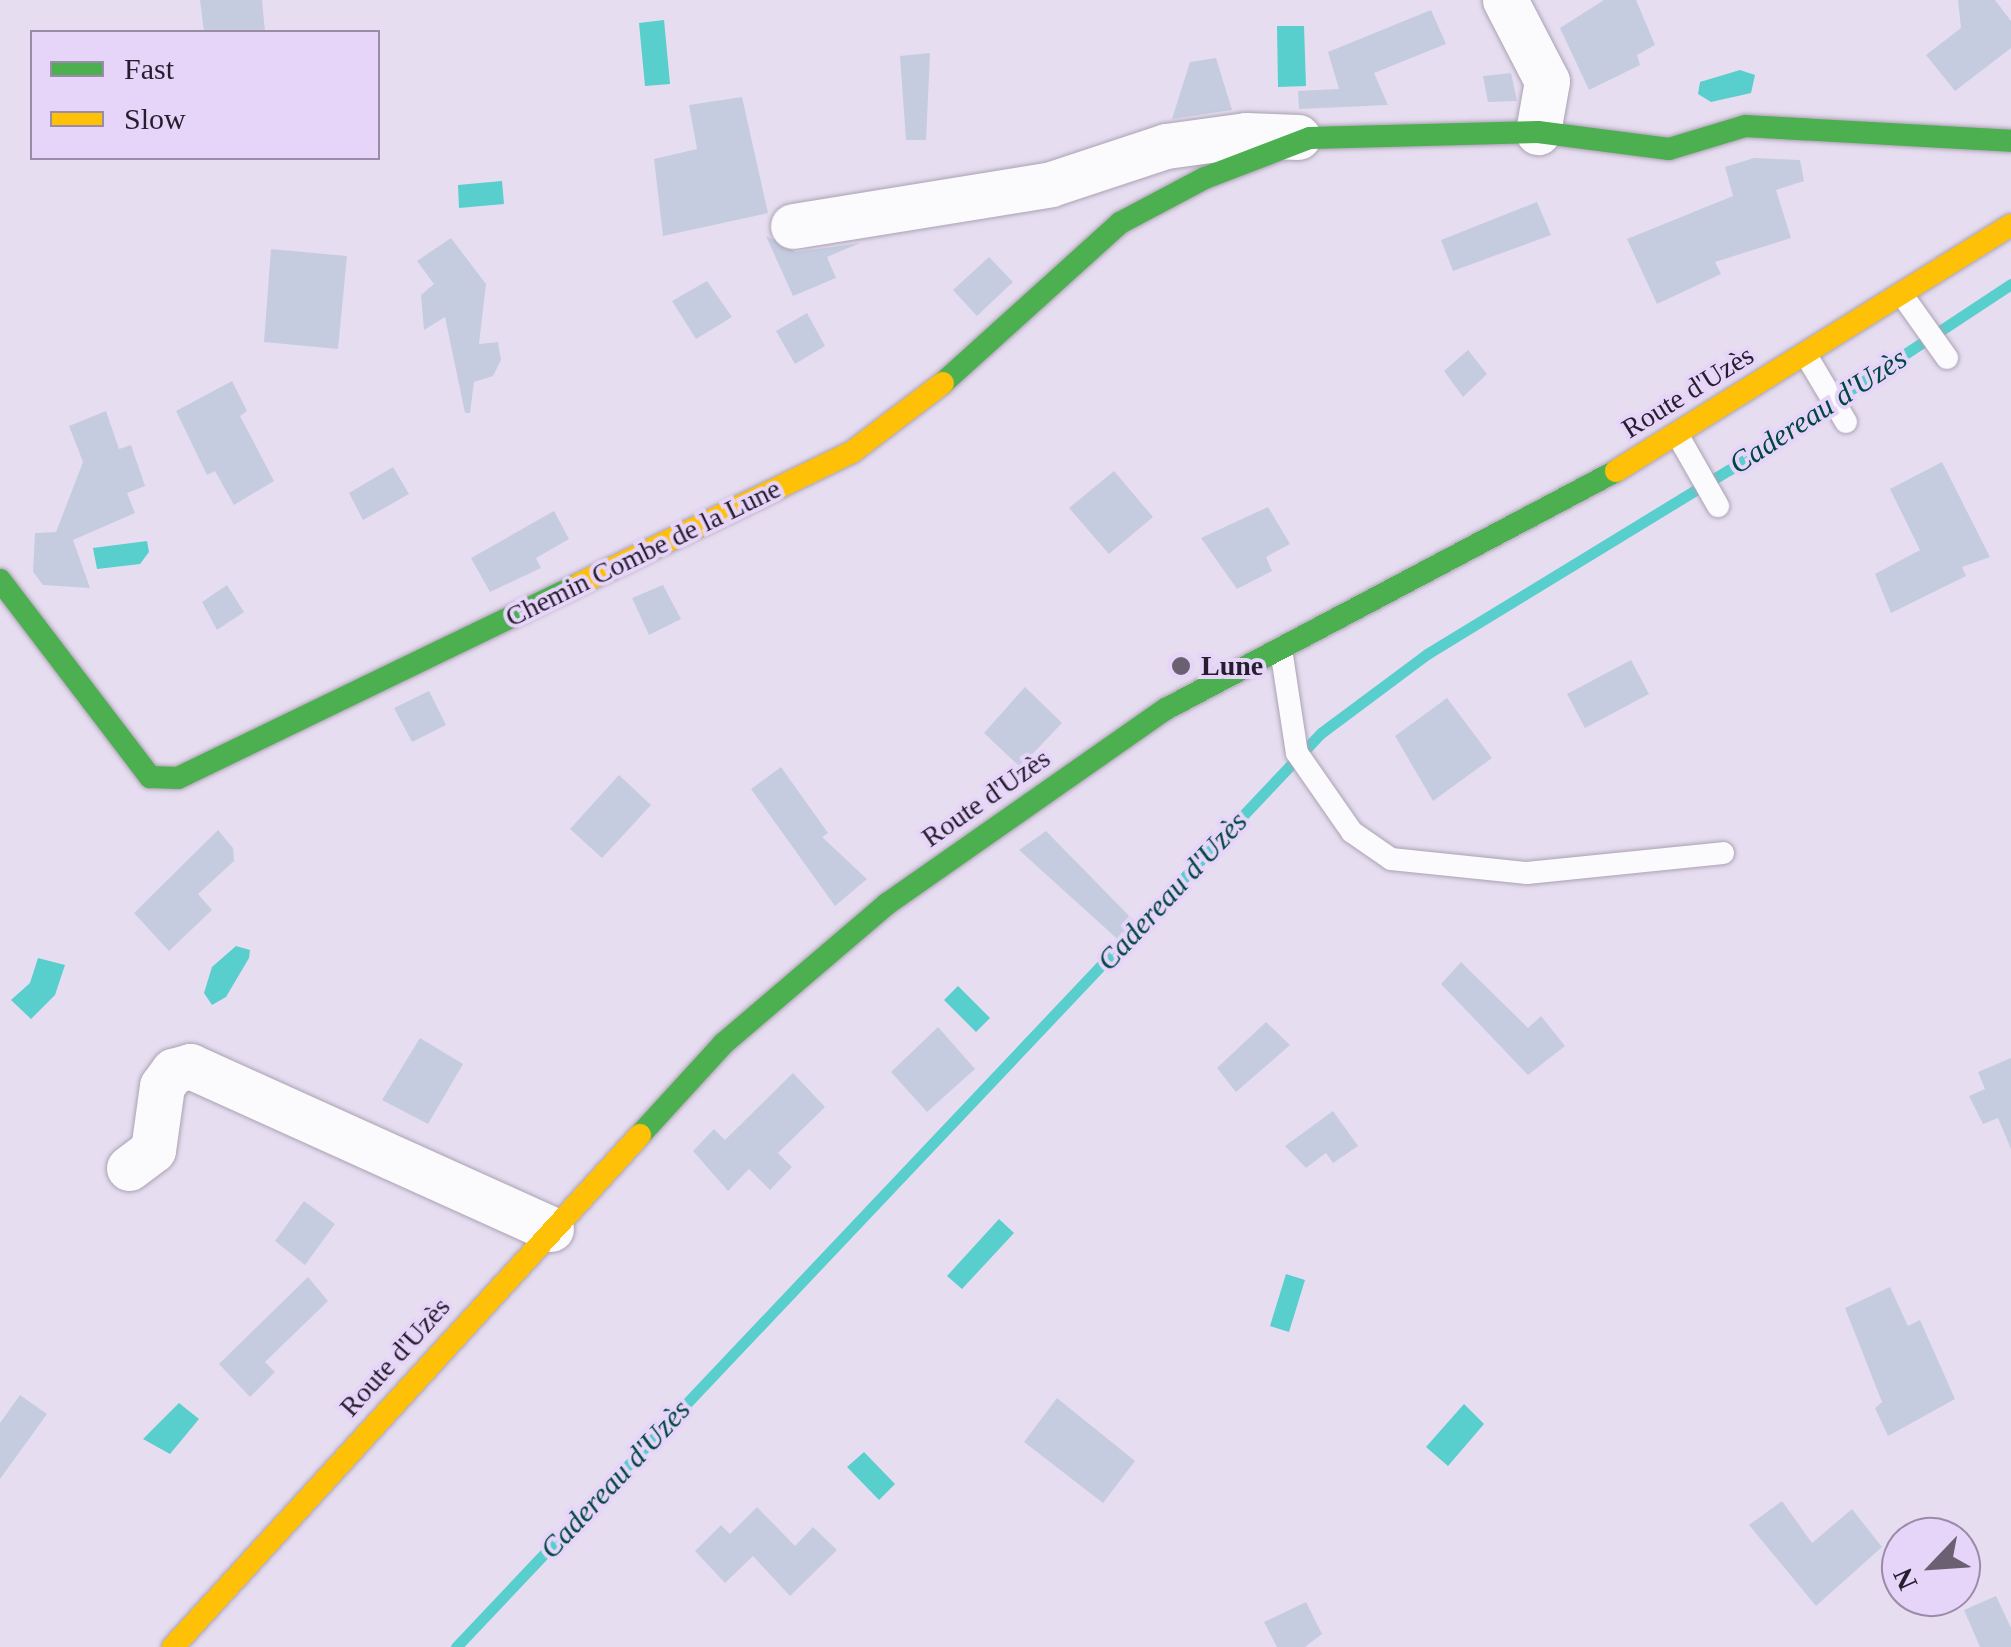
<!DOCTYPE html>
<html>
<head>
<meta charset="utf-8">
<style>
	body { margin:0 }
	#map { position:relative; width:2011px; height:1647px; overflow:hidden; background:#e7ddf1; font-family:Georgia,serif }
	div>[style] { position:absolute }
	.water>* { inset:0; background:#58cecd }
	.stream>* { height:11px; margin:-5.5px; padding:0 5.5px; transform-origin:5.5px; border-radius:5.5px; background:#58cecd }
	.building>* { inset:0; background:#c5cce0 }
	.roads { filter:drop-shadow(0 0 2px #aaa2b2) drop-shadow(0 0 2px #aaa2b2) }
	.lane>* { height:22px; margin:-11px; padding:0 11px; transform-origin:11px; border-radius:11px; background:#fbfafd }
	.street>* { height:45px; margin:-22.5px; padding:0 22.5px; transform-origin:22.5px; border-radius:22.5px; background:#fbfafd }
	.fast>* { height:22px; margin:-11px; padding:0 11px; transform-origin:11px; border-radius:11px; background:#4caf50 }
	.slow>* { height:22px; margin:-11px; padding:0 11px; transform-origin:11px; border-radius:11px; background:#ffc107 }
	.dots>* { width:28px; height:28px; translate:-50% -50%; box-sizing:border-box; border:5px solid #e7d5f9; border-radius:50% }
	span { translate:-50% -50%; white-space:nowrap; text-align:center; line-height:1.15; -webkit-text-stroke:8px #e7d5f9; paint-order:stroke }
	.street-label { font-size:28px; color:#261d2e }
	.poi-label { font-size:28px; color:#261d2e; font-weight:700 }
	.left { translate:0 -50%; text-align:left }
	.water-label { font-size:30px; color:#004743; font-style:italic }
	.legend { position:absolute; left:30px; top:30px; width:350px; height:130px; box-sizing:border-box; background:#e7d5f9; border:2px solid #9a8ba8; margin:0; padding:12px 18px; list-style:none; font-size:30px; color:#261d2e }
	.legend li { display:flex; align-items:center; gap:20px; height:50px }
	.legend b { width:50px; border:2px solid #9a8ba8 }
	.north { position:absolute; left:1881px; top:1517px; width:100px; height:100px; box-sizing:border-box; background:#e7d5f9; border:2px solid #9a8ba8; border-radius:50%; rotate:245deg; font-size:28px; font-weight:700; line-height:40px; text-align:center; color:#261d2e }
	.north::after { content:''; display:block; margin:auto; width:35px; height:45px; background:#6a6072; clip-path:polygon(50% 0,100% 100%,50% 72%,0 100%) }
</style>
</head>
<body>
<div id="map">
	<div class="water">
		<div style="clip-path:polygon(664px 20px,670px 84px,645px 86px,639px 23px)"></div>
		<div style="clip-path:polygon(1277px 26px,1304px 26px,1306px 86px,1278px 87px)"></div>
		<div style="clip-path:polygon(1740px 70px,1755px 75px,1751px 93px,1711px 102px,1698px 94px,1700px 82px)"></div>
		<div style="clip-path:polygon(502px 181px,504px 204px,459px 208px,458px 185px)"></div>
		<div style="clip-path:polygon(147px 541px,149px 552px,140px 564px,97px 569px,93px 548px)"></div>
		<div style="clip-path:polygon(236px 946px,250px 950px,249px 958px,226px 997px,212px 1005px,204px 993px,212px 967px)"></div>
		<div style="clip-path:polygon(38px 958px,65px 965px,55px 995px,31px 1019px,11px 1000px,30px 983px)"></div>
		<div style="clip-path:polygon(958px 986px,990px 1018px,976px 1032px,944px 1000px)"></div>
		<div style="clip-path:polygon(999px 1219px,1014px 1233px,962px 1289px,947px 1276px)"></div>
		<div style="clip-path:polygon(1286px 1274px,1305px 1280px,1289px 1332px,1270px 1326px)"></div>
		<div style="clip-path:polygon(179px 1403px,199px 1419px,170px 1454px,143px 1439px)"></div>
		<div style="clip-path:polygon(1464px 1404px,1484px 1424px,1448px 1466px,1426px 1447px)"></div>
		<div style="clip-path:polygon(864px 1452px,895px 1484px,879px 1500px,847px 1467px)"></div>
	</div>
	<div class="stream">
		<div style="left:456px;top:1647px;width:1258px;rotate:-46.58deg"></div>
		<div style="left:1321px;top:733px;width:132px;rotate:-36.7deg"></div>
		<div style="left:1427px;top:654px;width:354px;rotate:-31.4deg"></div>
		<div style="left:1729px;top:470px;width:338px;rotate:-33.4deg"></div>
	</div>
	<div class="building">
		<div style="clip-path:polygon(200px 0,262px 0,265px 32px,204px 32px)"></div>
		<div style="clip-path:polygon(1604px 0,1636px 0,1655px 45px,1637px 55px,1640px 65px,1589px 90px,1560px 28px)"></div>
		<div style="clip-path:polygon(1958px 0,1995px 0,2011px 21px,2011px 48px,1955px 91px,1926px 55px,1961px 28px)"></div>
		<div style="clip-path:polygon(1431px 10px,1446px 44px,1374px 73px,1388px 105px,1299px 109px,1298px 91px,1339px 89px,1328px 52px)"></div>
		<div style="clip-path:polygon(930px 53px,926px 140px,906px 140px,900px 56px)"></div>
		<div style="clip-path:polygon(1216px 58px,1232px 110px,1172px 119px,1190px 62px)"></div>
		<div style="clip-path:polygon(1511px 73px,1517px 101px,1488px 102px,1483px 76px)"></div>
		<div style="clip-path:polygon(742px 97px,768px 213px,663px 236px,654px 159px,697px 149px,689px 105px)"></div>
		<div style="clip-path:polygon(1754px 158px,1800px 160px,1804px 181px,1776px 190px,1791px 238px,1715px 262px,1721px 274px,1657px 304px,1627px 239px,1733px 196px,1725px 167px)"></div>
		<div style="clip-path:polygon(1537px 202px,1551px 235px,1453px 271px,1441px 240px)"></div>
		<div style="clip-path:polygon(766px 236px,796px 252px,860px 243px,827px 257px,836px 278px,793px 296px)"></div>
		<div style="clip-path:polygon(451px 238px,486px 284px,479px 344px,498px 342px,501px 360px,493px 376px,474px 382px,470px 413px,465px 413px,445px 317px,424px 330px,421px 295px,434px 284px,417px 261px)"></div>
		<div style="clip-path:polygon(271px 249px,347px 256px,338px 349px,264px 342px)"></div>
		<div style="clip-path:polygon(989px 257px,1013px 282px,977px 316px,953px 290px)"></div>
		<div style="clip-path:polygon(707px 281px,732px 317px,696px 339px,672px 301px)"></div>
		<div style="clip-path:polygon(807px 313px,825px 346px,795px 364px,776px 331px)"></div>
		<div style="clip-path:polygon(1468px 350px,1487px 374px,1463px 397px,1444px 371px)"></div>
		<div style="clip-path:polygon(232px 381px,247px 411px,240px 416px,274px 481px,234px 505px,215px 471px,207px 475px,176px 411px)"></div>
		<div style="clip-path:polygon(106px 411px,119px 449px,131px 445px,145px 486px,127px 493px,135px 513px,73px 540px,90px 588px,43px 585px,33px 572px,35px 533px,56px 532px,83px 462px,69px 426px)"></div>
		<div style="clip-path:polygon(1942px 462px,1990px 557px,1962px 567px,1966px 576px,1891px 613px,1875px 574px,1920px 550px,1890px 489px)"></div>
		<div style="clip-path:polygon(393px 467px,409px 494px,363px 520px,349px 493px)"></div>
		<div style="clip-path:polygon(1114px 471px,1153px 517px,1109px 554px,1069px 508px)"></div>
		<div style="clip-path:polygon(1268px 507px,1290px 544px,1266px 557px,1272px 571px,1237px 589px,1201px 538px)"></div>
		<div style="clip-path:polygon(554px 511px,569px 539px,536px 558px,541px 568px,490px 592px,471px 558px)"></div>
		<div style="clip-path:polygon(227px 585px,244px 612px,217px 630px,202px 602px)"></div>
		<div style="clip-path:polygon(663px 585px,681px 619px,649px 635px,632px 598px)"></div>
		<div style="clip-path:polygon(1631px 660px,1649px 694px,1585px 728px,1567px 694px)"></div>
		<div style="clip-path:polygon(1025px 687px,1062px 723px,1020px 767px,984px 733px)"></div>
		<div style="clip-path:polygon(429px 691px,446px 725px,412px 742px,394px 708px)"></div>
		<div style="clip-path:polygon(1447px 698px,1492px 758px,1433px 801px,1395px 736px)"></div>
		<div style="clip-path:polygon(781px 767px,828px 833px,822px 837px,867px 879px,835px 906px,751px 789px)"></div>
		<div style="clip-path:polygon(619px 775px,651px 805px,602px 858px,570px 829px)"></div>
		<div style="clip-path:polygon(218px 830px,233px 848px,234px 861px,198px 894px,212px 910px,169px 951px,134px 913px)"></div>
		<div style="clip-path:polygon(1046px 831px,1141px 928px,1124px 945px,1019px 850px)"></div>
		<div style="clip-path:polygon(1461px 962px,1528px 1028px,1541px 1016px,1565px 1046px,1528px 1075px,1441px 984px)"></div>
		<div style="clip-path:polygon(1266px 1022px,1290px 1045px,1236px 1092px,1217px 1068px)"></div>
		<div style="clip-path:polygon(938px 1027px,975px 1069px,927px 1112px,891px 1072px)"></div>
		<div style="clip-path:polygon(420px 1038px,463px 1064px,428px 1124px,382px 1100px)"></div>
		<div style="clip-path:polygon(2011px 1058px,2011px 1149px,1998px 1118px,1983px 1124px,1969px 1096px,1985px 1089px,1978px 1072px)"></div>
		<div style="clip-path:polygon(793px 1073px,825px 1107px,778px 1153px,792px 1167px,770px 1190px,749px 1169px,728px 1191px,693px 1151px,714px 1129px,725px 1140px)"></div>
		<div style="clip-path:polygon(1333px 1111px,1358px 1146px,1333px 1163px,1326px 1153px,1306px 1168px,1285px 1146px)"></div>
		<div style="clip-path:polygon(304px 1201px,335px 1224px,305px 1265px,275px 1241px)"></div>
		<div style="clip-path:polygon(308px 1277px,328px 1301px,265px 1362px,275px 1372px,250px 1397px,219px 1364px)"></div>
		<div style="clip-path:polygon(1890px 1287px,1908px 1326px,1920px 1320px,1955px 1399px,1888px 1436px,1875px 1408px,1882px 1402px,1845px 1308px)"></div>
		<div style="clip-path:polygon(20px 1395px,47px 1414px,0 1479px,0 1423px)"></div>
		<div style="clip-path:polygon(1057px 1398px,1135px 1461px,1103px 1503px,1024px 1442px)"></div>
		<div style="clip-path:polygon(1782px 1501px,1812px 1543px,1852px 1509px,1882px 1547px,1816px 1606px,1749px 1525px)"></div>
		<div style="clip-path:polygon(757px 1507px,795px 1546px,813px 1527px,837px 1550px,790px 1596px,753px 1556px,725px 1583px,695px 1551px,721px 1525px,730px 1534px)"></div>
		<div style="clip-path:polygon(1996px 1596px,2011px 1628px,2011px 1647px,1980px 1647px,1964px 1610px)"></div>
		<div style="clip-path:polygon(1306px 1602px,1322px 1634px,1305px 1647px,1277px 1647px,1264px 1622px)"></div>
	</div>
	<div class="roads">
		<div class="lane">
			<div style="left:1903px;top:296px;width:76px;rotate:54.6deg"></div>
			<div style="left:1806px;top:355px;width:78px;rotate:59.2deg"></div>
			<div style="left:1677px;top:434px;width:83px;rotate:60.3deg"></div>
			<div style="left:1281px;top:649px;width:105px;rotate:81.3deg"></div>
			<div style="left:1297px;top:753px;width:96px;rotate:55.2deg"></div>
			<div style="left:1352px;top:832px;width:47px;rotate:34.7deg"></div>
			<div style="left:1391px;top:859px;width:137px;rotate:5.9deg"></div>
			<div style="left:1527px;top:873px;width:197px;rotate:-5.8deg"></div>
		</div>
		<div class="street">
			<div style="left:1505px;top:0;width:91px;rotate:62.6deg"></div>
			<div style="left:1547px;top:81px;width:52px;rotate:100deg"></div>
			<div style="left:793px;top:226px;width:261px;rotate:-9.2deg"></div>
			<div style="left:1051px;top:184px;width:121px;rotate:-18.3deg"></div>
			<div style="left:1166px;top:146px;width:81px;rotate:-7.8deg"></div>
			<div style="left:1246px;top:135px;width:52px;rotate:2.2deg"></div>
			<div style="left:129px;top:1168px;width:30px;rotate:-37deg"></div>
			<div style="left:153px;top:1150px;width:65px;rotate:-82deg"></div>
			<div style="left:162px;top:1086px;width:19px;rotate:-54deg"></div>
			<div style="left:173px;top:1071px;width:18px;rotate:-16deg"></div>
			<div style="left:190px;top:1066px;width:396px;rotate:24.3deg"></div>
		</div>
		<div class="fast">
			<div style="left:943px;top:383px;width:239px;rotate:-42.1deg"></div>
			<div style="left:1120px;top:223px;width:96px;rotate:-27.9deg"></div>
			<div style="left:1205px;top:178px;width:112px;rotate:-20.9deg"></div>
			<div style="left:1310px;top:138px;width:228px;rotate:-1.5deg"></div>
			<div style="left:1538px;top:132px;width:132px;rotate:7.4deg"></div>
			<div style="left:1669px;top:149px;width:79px;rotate:-16.8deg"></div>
			<div style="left:1745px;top:126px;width:266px;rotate:3.2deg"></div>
			<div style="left:0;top:580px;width:248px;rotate:52.7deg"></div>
			<div style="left:150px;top:777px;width:28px;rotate:2deg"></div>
			<div style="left:178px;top:778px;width:445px;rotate:-25.8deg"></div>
			<div style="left:640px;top:1135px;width:123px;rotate:-47.6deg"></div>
			<div style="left:723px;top:1044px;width:216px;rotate:-40.5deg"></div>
			<div style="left:887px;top:904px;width:340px;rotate:-35deg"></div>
			<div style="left:1166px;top:709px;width:509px;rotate:-27.87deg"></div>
		</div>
		<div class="slow">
			<div style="left:1616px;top:471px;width:465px;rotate:-31.9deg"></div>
			<div style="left:579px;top:584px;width:303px;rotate:-25.8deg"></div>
			<div style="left:852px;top:452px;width:114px;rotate:-37.2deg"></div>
			<div style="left:173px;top:1647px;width:693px;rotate:-47.63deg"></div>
		</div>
	</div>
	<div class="dots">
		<div style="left:1181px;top:666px;background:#6a6072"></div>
	</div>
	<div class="street-label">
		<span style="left:1688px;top:392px;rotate:-32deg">Route d'Uzès</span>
		<span style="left:643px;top:553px;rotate:-26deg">Chemin Combe de la Lune</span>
		<span style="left:986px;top:798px;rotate:-35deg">Route d'Uzès</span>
		<span style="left:395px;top:1357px;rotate:-48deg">Route d'Uzès</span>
	</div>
	<div class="poi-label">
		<span class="left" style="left:1201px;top:666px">Lune</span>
	</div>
	<div class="water-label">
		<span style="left:1818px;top:411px;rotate:-33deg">Cadereau d'Uzès</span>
		<span style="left:1172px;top:891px;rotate:-47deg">Cadereau d'Uzès</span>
		<span style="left:615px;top:1479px;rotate:-47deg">Cadereau d'Uzès</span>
	</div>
	<ul class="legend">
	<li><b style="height:12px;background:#4caf50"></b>Fast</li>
	<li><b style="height:12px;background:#ffc107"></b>Slow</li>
	</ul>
	<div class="north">N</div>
</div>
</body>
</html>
